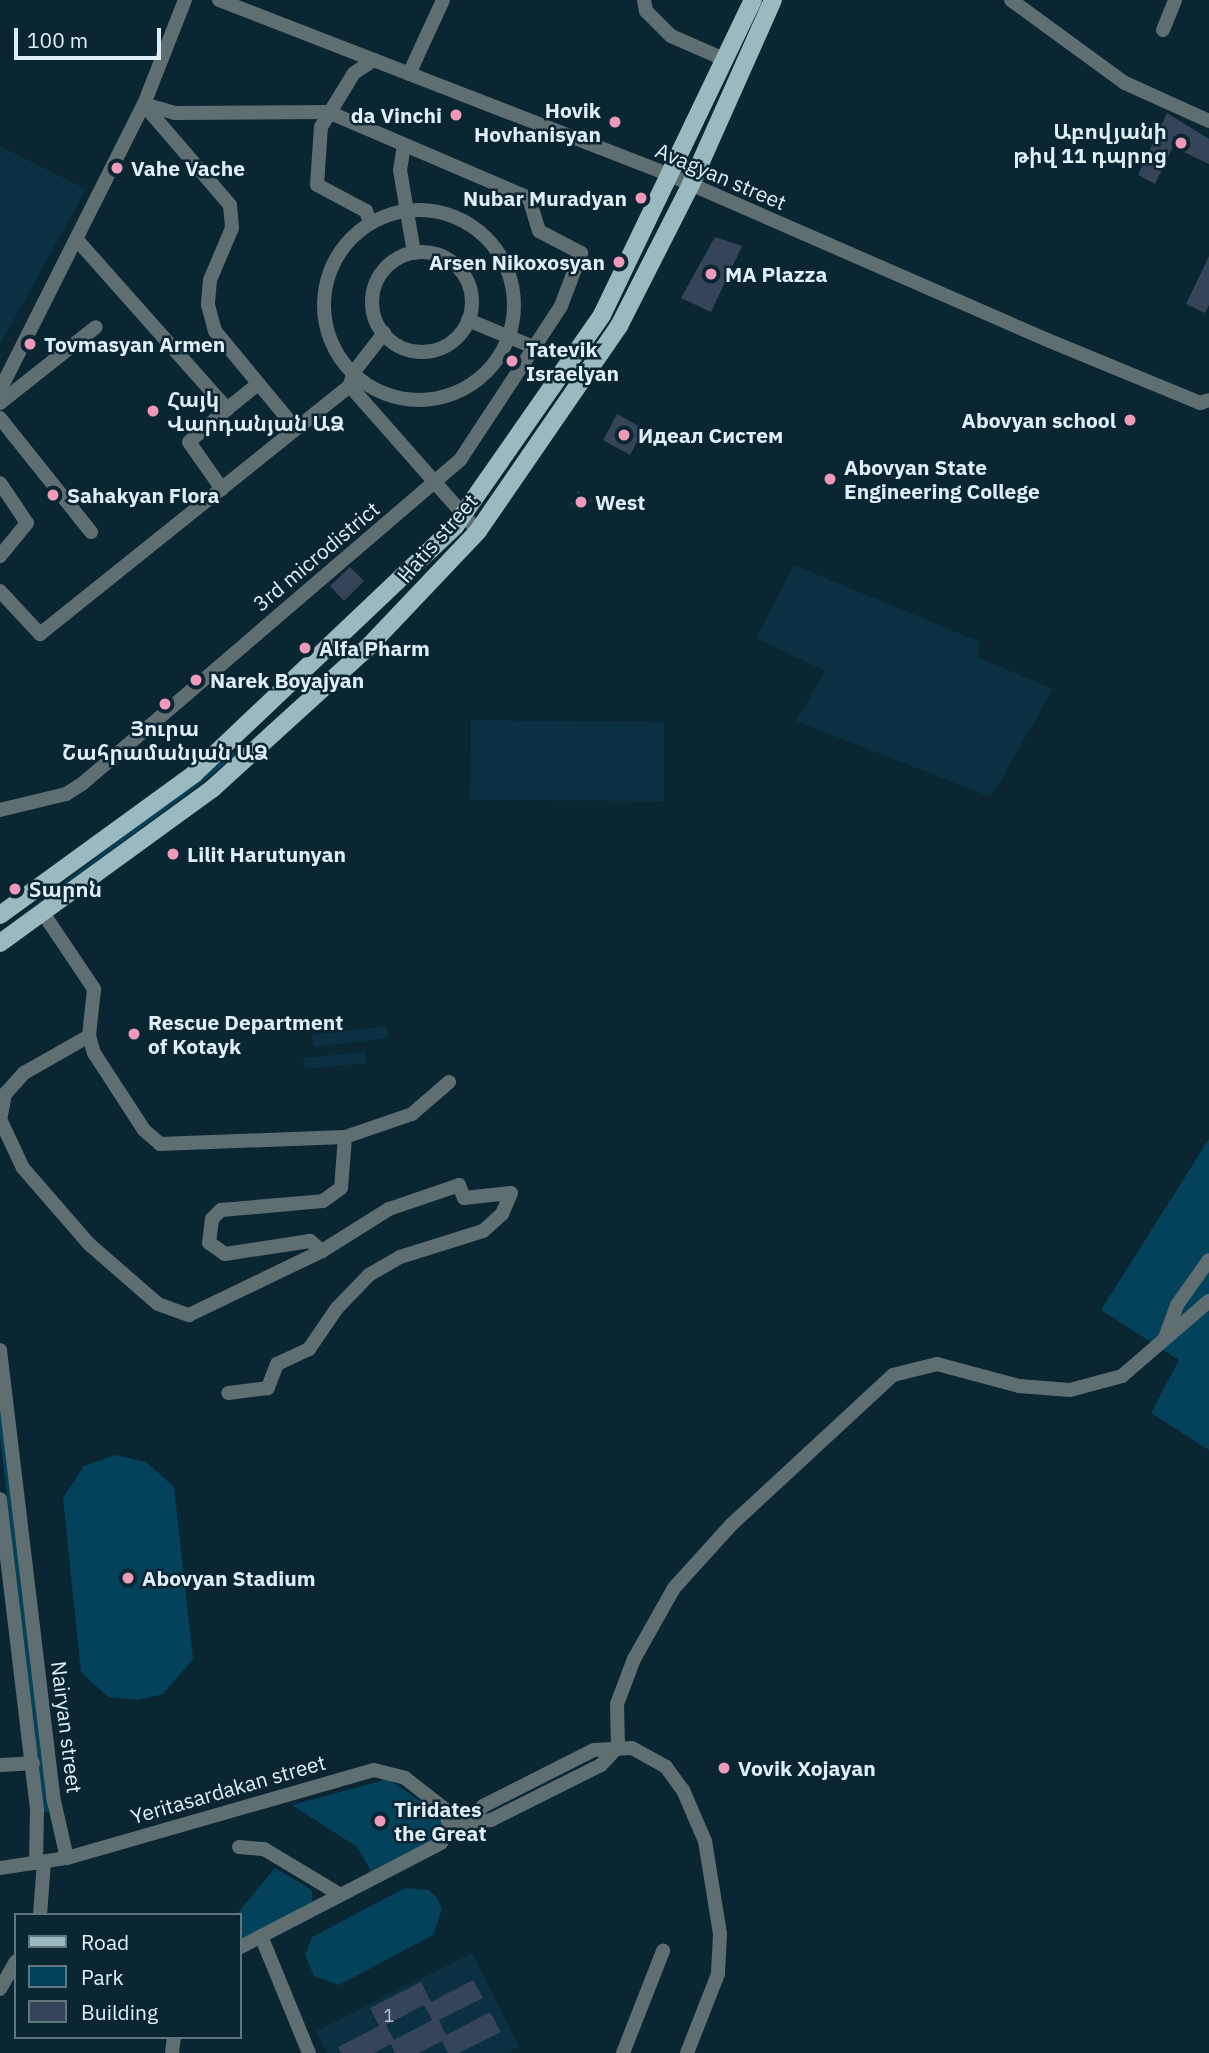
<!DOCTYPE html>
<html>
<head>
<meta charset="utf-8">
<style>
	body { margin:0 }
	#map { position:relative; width:1209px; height:2053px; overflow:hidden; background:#0a2633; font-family:"IBM Plex Sans","Noto Sans Armenian",sans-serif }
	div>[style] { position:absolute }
	.built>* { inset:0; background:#0a3041 }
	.green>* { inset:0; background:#04425b }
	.building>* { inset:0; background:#354459 }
	.minor>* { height:14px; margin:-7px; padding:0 7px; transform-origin:7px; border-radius:7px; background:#5f6e70 }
	.minor>.ring { margin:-7px; padding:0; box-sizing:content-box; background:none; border:14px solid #5f6e70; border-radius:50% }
	.major>* { height:18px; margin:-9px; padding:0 9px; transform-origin:9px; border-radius:9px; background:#9bbabf }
	.dots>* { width:19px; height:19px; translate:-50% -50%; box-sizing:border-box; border:4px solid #0a2633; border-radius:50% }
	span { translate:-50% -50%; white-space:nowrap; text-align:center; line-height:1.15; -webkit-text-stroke:5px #0a2633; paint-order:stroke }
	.number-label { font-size:18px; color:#b4c4d0 }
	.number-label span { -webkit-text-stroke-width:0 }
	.poi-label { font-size:21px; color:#dfeff7; font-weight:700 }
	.right { translate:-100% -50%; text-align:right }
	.left { translate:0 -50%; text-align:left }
	.street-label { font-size:21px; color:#dfeff7 }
	.legend { position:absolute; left:14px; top:1913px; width:228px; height:126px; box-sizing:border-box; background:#0a2633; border:2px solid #5f7681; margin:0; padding:9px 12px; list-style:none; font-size:21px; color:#dfeff7 }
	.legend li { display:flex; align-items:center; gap:14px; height:35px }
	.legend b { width:35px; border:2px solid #5f7681 }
	.scale { position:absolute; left:14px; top:28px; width:147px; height:32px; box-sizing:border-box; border:4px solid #dfeff7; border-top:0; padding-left:9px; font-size:21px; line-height:24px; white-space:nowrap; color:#dfeff7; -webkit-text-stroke:5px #0a2633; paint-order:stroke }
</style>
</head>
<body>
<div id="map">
	<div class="built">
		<div style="clip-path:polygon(0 146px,86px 189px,0 345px)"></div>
		<div style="clip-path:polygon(794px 565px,980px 642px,977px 657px,1053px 689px,991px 797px,796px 721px,825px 671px,756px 638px)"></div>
		<div style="clip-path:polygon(471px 720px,664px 722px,664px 801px,470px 800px)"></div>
		<div style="clip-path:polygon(387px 1026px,388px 1038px,314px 1047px,312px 1035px)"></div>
		<div style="clip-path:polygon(365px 1052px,366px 1063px,304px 1069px,303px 1058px)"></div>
		<div style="clip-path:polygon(472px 1953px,519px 2047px,506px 2053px,327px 2053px,316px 2031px)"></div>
	</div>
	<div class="green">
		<div style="clip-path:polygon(233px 752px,236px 755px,190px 792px,0 932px)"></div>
		<div style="clip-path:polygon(1209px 1139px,1209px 1450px,1151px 1413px,1179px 1360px,1101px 1310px)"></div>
		<div style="clip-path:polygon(0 1403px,49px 1811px,44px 1812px,0 1436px)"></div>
		<div style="clip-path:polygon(115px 1455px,146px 1462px,174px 1487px,193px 1659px,163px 1694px,137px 1700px,108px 1697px,81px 1672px,63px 1498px,84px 1466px)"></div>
		<div style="clip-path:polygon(388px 1779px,438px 1813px,443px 1823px,438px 1838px,371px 1871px,357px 1847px,292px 1805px)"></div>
		<div style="clip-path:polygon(275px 1868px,312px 1890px,312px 1902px,240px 1942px,236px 1915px)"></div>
		<div style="clip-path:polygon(405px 1888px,429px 1890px,437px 1898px,442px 1909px,433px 1935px,339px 1985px,314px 1976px,305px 1955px,312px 1937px)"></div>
	</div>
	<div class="building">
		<div style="clip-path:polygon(1167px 113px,1209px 139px,1209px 164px,1173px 147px,1155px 184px,1138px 175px)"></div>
		<div style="clip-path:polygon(715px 237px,742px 246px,711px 312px,681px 298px)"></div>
		<div style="clip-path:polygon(1209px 256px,1209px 305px,1205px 313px,1186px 304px)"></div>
		<div style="clip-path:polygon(617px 414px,644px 429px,630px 455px,603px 440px)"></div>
		<div style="clip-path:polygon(578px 491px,592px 500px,584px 512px,570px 504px)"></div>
		<div style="clip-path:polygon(350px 567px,364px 581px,344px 601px,330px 586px)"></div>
		<div style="clip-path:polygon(evenodd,473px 1980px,483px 1998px,439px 2020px,446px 2035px,490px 2012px,501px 2032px,459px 2053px,448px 2053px,442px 2041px,419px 2053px,395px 2053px,391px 2044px,374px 2053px,341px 2053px,338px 2047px,379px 2026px,370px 2008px,421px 1982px,431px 2002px,473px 1980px,424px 2005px,432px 2020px,394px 2040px,386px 2025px,424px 2005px)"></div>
	</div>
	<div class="minor">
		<div style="left:219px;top:0;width:486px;rotate:21.2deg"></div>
		<div style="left:672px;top:176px;width:407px;rotate:23.6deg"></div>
		<div style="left:1045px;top:339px;width:168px;rotate:22.4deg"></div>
		<div style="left:1200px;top:403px;width:9px;rotate:-18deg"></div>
		<div style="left:644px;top:0;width:11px;rotate:80deg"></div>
		<div style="left:646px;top:11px;width:35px;rotate:45deg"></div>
		<div style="left:671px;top:36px;width:60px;rotate:23.6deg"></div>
		<div style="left:1011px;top:0;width:141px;rotate:36.1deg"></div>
		<div style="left:1125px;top:83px;width:92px;rotate:24.3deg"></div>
		<div style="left:1163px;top:30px;width:32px;rotate:-68deg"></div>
		<div style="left:409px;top:74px;width:81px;rotate:-65.3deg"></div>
		<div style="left:144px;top:105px;width:132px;rotate:49.3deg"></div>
		<div style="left:230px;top:205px;width:23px;rotate:85deg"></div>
		<div style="left:232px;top:228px;width:56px;rotate:112.9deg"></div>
		<div style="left:210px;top:280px;width:25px;rotate:95deg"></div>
		<div style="left:208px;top:305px;width:27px;rotate:75deg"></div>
		<div style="left:215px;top:331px;width:127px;rotate:50.4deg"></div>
		<div style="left:404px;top:145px;width:25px;rotate:99deg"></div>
		<div style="left:400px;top:170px;width:84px;rotate:80.4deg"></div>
		<div class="ring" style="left:324px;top:210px;width:176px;height:176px"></div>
		<div style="left:370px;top:222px;width:12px;rotate:-110deg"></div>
		<div style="left:366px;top:211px;width:55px;rotate:-152deg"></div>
		<div style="left:317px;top:185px;width:58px;rotate:-86.1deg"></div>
		<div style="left:321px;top:127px;width:63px;rotate:-58.6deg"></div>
		<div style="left:354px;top:73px;width:24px;rotate:-33deg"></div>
		<div style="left:78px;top:241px;width:225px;rotate:48.4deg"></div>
		<div style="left:227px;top:409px;width:38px;rotate:-39deg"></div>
		<div class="ring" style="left:372px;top:252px;width:86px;height:86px"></div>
		<div style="left:468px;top:320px;width:74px;rotate:22.4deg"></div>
		<div style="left:350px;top:386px;width:193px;rotate:48.6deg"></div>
		<div style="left:0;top:390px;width:320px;rotate:-63.3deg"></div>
		<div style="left:144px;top:104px;width:112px;rotate:-68.5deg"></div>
		<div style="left:0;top:403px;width:122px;rotate:-38.4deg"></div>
		<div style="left:0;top:418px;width:146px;rotate:51.4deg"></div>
		<div style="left:0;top:483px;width:48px;rotate:56deg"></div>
		<div style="left:27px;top:523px;width:43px;rotate:129.3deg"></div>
		<div style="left:222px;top:489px;width:57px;rotate:-125.1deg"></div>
		<div style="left:189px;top:442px;width:50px;rotate:-41deg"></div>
		<div style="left:0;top:591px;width:59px;rotate:47.1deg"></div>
		<div style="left:40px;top:634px;width:397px;rotate:-38.7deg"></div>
		<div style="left:350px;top:386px;width:13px;rotate:-77deg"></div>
		<div style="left:353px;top:373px;width:51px;rotate:-52.2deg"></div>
		<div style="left:0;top:810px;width:68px;rotate:-13.6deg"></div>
		<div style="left:66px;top:794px;width:19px;rotate:-32deg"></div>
		<div style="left:82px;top:784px;width:498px;rotate:-40.6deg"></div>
		<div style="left:460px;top:460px;width:184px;rotate:-56.7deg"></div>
		<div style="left:561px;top:306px;width:57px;rotate:-69.3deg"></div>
		<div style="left:581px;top:253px;width:47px;rotate:-152.4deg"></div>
		<div style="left:539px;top:231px;width:34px;rotate:-107deg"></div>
		<div style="left:529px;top:198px;width:219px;rotate:-156.8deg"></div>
		<div style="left:328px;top:112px;width:153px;rotate:179.6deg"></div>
		<div style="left:175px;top:113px;width:32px;rotate:-164deg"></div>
		<div style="left:43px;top:913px;width:92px;rotate:56.1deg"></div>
		<div style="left:94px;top:989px;width:47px;rotate:96.1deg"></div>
		<div style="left:89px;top:1036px;width:18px;rotate:74deg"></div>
		<div style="left:94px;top:1053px;width:92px;rotate:57deg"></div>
		<div style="left:144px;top:1130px;width:21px;rotate:41deg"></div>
		<div style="left:160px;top:1144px;width:185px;rotate:-2.2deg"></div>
		<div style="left:345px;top:1137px;width:71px;rotate:-18.9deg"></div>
		<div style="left:412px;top:1114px;width:49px;rotate:-40.9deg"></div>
		<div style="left:89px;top:1036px;width:75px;rotate:150.4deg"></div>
		<div style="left:24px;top:1073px;width:28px;rotate:132deg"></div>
		<div style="left:5px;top:1094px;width:25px;rotate:101deg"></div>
		<div style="left:0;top:1119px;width:54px;rotate:64.9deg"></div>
		<div style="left:23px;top:1168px;width:101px;rotate:49deg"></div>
		<div style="left:89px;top:1244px;width:91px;rotate:41deg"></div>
		<div style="left:158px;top:1304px;width:33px;rotate:20deg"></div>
		<div style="left:189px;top:1315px;width:148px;rotate:-25.7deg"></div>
		<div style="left:322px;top:1251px;width:79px;rotate:-32.1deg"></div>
		<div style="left:389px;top:1209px;width:74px;rotate:-18.9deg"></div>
		<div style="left:459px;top:1185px;width:14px;rotate:69deg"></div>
		<div style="left:464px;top:1198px;width:47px;rotate:-6.1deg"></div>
		<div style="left:511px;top:1193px;width:23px;rotate:113deg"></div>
		<div style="left:502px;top:1214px;width:25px;rotate:138deg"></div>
		<div style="left:483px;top:1231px;width:87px;rotate:162.6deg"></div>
		<div style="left:400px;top:1257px;width:36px;rotate:150deg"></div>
		<div style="left:369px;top:1275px;width:46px;rotate:134.1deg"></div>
		<div style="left:337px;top:1308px;width:50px;rotate:124.3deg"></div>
		<div style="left:309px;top:1349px;width:35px;rotate:155deg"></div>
		<div style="left:277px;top:1364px;width:26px;rotate:111deg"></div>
		<div style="left:268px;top:1388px;width:40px;rotate:172.9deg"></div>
		<div style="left:322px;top:1251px;width:16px;rotate:-140deg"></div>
		<div style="left:310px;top:1241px;width:86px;rotate:171.3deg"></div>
		<div style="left:225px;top:1254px;width:19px;rotate:-145deg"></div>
		<div style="left:209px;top:1243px;width:24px;rotate:-83deg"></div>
		<div style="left:212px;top:1219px;width:13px;rotate:-45deg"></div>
		<div style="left:221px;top:1210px;width:102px;rotate:-5deg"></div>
		<div style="left:323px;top:1201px;width:22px;rotate:-36deg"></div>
		<div style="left:341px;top:1188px;width:51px;rotate:-85.5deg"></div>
		<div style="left:1165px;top:1338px;width:35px;rotate:-70deg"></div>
		<div style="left:1177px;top:1305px;width:55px;rotate:-54.6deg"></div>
		<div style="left:0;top:1350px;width:454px;rotate:83.2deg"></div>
		<div style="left:54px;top:1801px;width:58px;rotate:77.2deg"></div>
		<div style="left:0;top:1499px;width:313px;rotate:83.2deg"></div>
		<div style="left:37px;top:1810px;width:53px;rotate:91.1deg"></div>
		<div style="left:0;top:1765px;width:33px;rotate:-3deg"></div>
		<div style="left:466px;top:1822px;width:23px;rotate:-43deg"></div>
		<div style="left:483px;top:1806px;width:124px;rotate:-26.8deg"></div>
		<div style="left:594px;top:1750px;width:38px;rotate:-3deg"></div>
		<div style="left:632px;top:1748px;width:39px;rotate:29deg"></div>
		<div style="left:666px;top:1767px;width:29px;rotate:54deg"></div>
		<div style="left:683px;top:1790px;width:56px;rotate:66.7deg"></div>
		<div style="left:705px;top:1841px;width:94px;rotate:80.8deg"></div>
		<div style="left:720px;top:1934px;width:40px;rotate:92.9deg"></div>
		<div style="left:718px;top:1974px;width:85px;rotate:111.4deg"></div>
		<div style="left:449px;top:1828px;width:43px;rotate:-10.8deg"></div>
		<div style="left:491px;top:1820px;width:123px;rotate:-26.6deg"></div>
		<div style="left:601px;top:1765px;width:25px;rotate:-47deg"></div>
		<div style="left:618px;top:1747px;width:43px;rotate:-91.3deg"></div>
		<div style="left:617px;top:1704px;width:48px;rotate:-69.3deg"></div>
		<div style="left:634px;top:1659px;width:81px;rotate:-60.6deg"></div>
		<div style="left:674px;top:1588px;width:85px;rotate:-47.9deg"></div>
		<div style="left:731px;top:1525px;width:221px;rotate:-42.8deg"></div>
		<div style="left:893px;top:1375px;width:45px;rotate:-14deg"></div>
		<div style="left:937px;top:1364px;width:85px;rotate:15deg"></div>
		<div style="left:1019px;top:1386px;width:51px;rotate:4.5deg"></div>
		<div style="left:1070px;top:1390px;width:54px;rotate:-15.1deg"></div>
		<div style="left:1122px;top:1376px;width:115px;rotate:-40.8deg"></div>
		<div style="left:239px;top:1847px;width:25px;rotate:5deg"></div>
		<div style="left:264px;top:1849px;width:87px;rotate:31deg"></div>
		<div style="left:0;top:1868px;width:68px;rotate:-8.5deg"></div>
		<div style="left:67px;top:1858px;width:319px;rotate:-16deg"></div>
		<div style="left:374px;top:1770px;width:32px;rotate:14deg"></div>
		<div style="left:405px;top:1778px;width:52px;rotate:38deg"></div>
		<div style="left:446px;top:1810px;width:17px;rotate:80deg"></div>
		<div style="left:449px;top:1827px;width:18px;rotate:117deg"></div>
		<div style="left:441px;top:1843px;width:226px;rotate:152.6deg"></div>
		<div style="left:40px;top:1915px;width:53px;rotate:-85.7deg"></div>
		<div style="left:261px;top:1936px;width:126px;rotate:67.7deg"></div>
		<div style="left:0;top:1989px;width:32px;rotate:-60deg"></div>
		<div style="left:172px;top:2053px;width:16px;rotate:-83deg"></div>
		<div style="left:623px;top:2053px;width:110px;rotate:-68.6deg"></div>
	</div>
	<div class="major">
		<div style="left:0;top:915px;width:240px;rotate:-36deg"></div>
		<div style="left:194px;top:774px;width:360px;rotate:-43.5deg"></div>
		<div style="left:455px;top:526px;width:257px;rotate:-55.1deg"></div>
		<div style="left:602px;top:315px;width:349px;rotate:-64.4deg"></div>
		<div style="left:0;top:943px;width:262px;rotate:-36deg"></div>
		<div style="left:212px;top:789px;width:214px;rotate:-42.3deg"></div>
		<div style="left:370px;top:645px;width:157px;rotate:-46.5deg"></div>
		<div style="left:478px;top:531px;width:249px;rotate:-55.5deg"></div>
		<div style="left:619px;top:326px;width:159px;rotate:-63.1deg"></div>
		<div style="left:691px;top:184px;width:201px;rotate:-66deg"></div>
	</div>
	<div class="dots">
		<div style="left:456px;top:115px;background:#ef9ab8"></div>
		<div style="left:615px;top:122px;background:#ef9ab8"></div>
		<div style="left:1181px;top:143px;background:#ef9ab8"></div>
		<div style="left:117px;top:168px;background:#ef9ab8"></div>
		<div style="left:641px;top:198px;background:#ef9ab8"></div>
		<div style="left:619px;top:262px;background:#ef9ab8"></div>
		<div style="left:711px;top:274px;background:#ef9ab8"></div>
		<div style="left:30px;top:344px;background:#ef9ab8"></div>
		<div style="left:512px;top:361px;background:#ef9ab8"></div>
		<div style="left:153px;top:411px;background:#ef9ab8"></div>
		<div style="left:1130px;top:420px;background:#ef9ab8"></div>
		<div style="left:624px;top:435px;background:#ef9ab8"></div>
		<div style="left:830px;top:479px;background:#ef9ab8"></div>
		<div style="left:53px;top:495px;background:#ef9ab8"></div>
		<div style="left:581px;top:502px;background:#ef9ab8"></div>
		<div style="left:305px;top:648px;background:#ef9ab8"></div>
		<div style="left:196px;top:680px;background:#ef9ab8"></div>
		<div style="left:165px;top:704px;background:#ef9ab8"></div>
		<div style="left:173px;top:854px;background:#ef9ab8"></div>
		<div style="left:15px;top:889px;background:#ef9ab8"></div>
		<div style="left:134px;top:1034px;background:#ef9ab8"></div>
		<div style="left:128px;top:1578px;background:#ef9ab8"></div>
		<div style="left:724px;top:1768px;background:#ef9ab8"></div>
		<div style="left:380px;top:1821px;background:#ef9ab8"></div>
	</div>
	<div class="number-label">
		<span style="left:389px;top:2016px">1</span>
	</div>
	<div class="poi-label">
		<span class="right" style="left:601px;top:122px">Hovik<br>Hovhanisyan</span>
		<span class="right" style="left:442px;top:115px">da Vinchi</span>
		<span class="right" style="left:1167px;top:143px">Աբովյանի<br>թիվ 11 դպրոց</span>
		<span class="left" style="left:131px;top:168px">Vahe Vache</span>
		<span class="right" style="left:627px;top:198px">Nubar Muradyan</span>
		<span class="right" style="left:605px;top:262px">Arsen Nikoxosyan</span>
		<span class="left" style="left:725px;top:274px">MA Plazza</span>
		<span class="left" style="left:44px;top:344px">Tovmasyan Armen</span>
		<span class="left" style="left:526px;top:361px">Tatevik<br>Israelyan</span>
		<span class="left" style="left:167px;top:411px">Հայկ<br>Վարդանյան ԱՁ</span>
		<span class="right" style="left:1116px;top:420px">Abovyan school</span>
		<span class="left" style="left:638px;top:435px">Идеал Систем</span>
		<span class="left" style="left:844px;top:479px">Abovyan State<br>Engineering College</span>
		<span class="left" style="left:67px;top:495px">Sahakyan Flora</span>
		<span class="left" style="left:595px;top:502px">West</span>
		<span class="left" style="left:319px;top:648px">Alfa Pharm</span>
		<span class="left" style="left:210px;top:680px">Narek Boyajyan</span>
		<span style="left:165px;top:740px">Յուրա<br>Շահրամանյան ԱՁ</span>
		<span class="left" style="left:187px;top:854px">Lilit Harutunyan</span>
		<span class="left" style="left:29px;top:889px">Տարոն</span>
		<span class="left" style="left:148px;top:1034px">Rescue Department<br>of Kotayk</span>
		<span class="left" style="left:142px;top:1578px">Abovyan Stadium</span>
		<span class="left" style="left:738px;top:1768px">Vovik Xojayan</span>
		<span class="left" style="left:394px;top:1821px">Tiridates<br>the Great</span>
	</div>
	<div class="street-label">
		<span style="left:721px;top:176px;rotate:23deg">Avagyan street</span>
		<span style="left:437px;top:538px;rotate:-49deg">Hatis street</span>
		<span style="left:316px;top:556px;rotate:-40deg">3rd microdistrict</span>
		<span style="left:67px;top:1727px;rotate:83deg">Nairyan street</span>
		<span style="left:228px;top:1789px;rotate:-16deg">Yeritasardakan street</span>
	</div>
	<ul class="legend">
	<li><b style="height:9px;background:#9bbabf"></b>Road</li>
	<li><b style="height:19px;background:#04425b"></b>Park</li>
	<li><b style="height:19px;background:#354459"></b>Building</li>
	</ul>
	<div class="scale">100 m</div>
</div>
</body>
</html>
